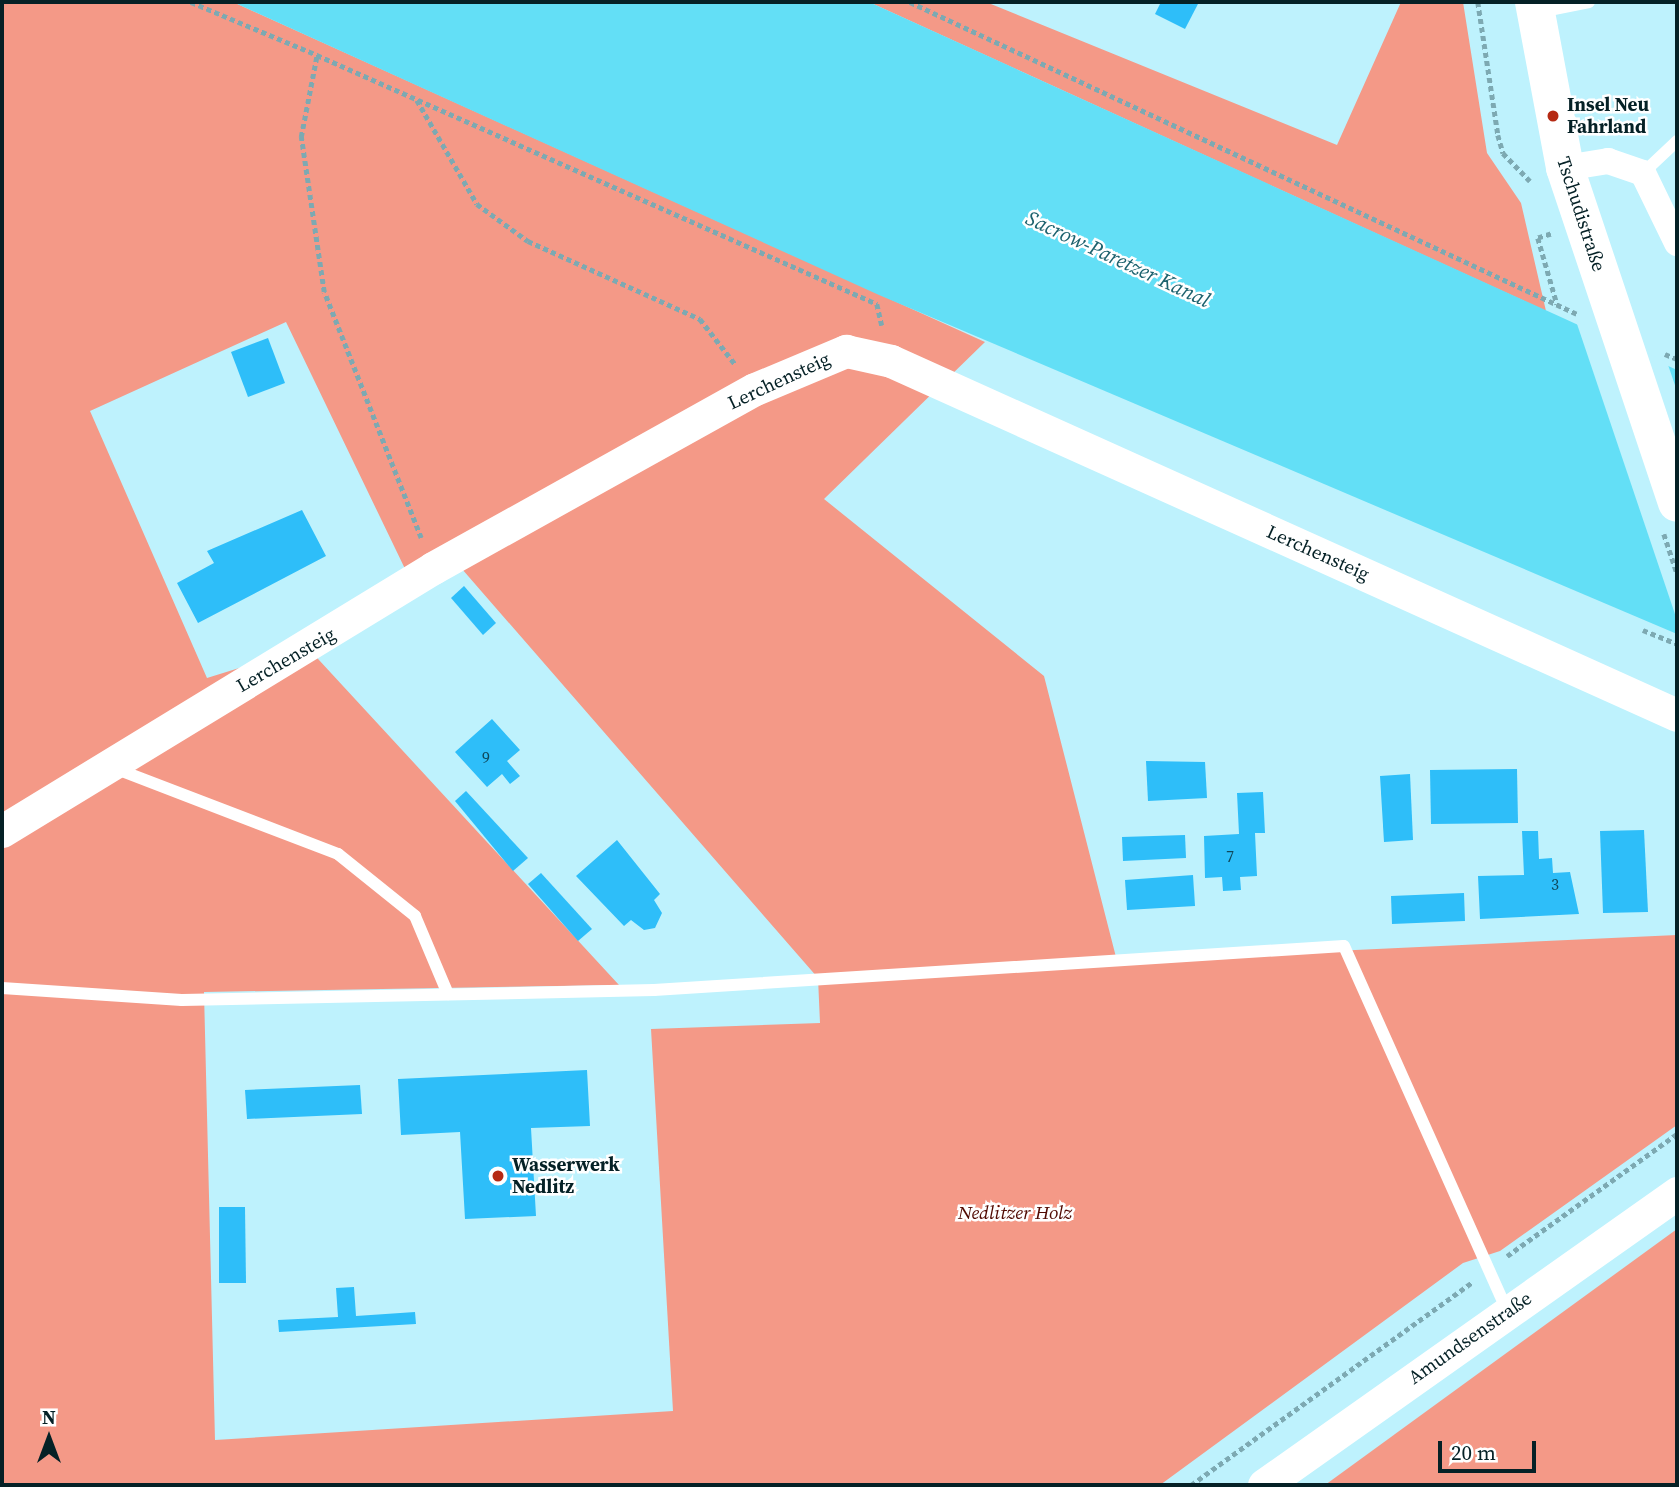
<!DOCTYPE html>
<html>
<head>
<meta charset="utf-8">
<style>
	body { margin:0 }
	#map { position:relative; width:1679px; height:1487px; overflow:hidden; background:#bef2fd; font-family:"Source Serif 4",serif }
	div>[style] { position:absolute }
	.green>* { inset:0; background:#f49987 }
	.water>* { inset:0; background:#63dff6 }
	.pier>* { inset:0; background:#bef2fd }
	.building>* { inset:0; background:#2ebef9 }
	.path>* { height:4.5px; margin-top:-2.25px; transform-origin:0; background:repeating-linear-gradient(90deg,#7da9b2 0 5px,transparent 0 8.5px) }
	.service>* { height:12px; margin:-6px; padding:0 6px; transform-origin:6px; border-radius:6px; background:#fff }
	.minor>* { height:26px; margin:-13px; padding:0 13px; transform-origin:13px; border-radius:13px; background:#fff }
	.tertiary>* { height:33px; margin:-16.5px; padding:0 16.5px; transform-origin:16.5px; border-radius:16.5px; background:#fff }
	.primary>* { height:38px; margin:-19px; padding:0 19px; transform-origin:19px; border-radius:19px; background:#fff }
	.dots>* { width:19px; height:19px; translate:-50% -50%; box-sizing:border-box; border:4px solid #fff; border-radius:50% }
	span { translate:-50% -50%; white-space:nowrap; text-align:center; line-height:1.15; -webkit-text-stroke:5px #fff; paint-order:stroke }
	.number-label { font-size:16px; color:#0f485b }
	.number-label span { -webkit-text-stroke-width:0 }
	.poi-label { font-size:19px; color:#052126; font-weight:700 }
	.left { translate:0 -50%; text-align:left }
	.street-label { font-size:19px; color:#052126 }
	.park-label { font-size:19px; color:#510a02; font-style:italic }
	.water-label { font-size:21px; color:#1d626e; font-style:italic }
	.frame { position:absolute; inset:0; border:4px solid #052126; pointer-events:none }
	.north { position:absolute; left:14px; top:1403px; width:70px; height:70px; -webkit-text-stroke:5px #fff; paint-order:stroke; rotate:0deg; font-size:19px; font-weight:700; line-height:28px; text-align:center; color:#052126 }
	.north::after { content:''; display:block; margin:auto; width:24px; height:32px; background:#052126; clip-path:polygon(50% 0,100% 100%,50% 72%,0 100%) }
	.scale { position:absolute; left:1438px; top:1441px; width:98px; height:32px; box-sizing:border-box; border:4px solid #052126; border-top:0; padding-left:9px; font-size:21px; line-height:24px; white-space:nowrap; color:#052126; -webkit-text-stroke:5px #fff; paint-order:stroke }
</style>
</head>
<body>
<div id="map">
	<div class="green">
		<div style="clip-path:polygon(evenodd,2px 2px,233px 2px,985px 342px,824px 499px,1044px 676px,1117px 961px,1677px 935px,1677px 1125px,1500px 1251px,1463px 1263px,1160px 1485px,2px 1485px,2px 2px,286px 322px,408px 575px,462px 569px,818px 978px,820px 1023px,651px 1029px,673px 1411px,215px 1440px,204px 992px,619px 985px,307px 647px,207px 678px,90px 411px,286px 322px)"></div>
		<div style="clip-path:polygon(869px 2px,986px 2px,1337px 145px,1401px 2px,1463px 2px,1487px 153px,1521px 203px,1546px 311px)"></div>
		<div style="clip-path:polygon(1677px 1229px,1677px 1485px,1325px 1485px)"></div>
	</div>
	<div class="water">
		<div style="clip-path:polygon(233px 2px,869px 2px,1677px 370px,1677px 634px,879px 295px)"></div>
	</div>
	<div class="pier">
		<div style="clip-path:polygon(1576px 321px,1667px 362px,1677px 391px,1677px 620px)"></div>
	</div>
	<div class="building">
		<div style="clip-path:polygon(1161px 2px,1199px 2px,1185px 29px,1155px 14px)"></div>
		<div style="clip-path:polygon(268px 338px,285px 383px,248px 397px,231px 352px)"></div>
		<div style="clip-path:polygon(302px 510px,326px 556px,198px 623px,177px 583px,214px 563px,207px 551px)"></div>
		<div style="clip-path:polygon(464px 586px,496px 623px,483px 635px,451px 598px)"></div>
		<div style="clip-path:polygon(492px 719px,520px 750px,507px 761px,520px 776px,510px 784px,502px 774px,487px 787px,455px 752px)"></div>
		<div style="clip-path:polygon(1146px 761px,1205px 762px,1207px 798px,1148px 801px)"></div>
		<div style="clip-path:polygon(1517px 769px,1518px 823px,1431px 824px,1430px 770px)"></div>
		<div style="clip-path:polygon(1410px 774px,1413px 840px,1384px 842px,1380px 776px)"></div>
		<div style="clip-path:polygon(466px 791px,528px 858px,513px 871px,455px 801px)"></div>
		<div style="clip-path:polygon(1263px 792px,1265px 833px,1255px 833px,1257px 876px,1240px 877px,1241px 890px,1223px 891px,1222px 877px,1205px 878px,1204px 836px,1239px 834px,1237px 793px)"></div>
		<div style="clip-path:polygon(1644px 830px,1648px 912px,1603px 913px,1600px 831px)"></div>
		<div style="clip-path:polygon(1522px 831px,1538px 831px,1539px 859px,1552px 858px,1553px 873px,1570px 872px,1579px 914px,1480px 919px,1478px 876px,1524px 875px)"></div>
		<div style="clip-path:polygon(1185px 835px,1186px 858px,1123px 861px,1122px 837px)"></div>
		<div style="clip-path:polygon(617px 840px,660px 894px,654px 900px,662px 913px,655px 928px,644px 930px,631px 920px,624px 926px,576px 876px)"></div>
		<div style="clip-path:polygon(541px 873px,592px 929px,578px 941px,528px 884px)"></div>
		<div style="clip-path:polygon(1193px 875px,1195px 906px,1127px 910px,1125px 880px)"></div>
		<div style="clip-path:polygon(1464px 893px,1465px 921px,1392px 924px,1391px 896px)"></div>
		<div style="clip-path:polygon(587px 1070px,590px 1126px,531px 1128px,536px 1216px,465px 1219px,460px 1132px,401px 1135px,398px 1079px)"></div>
		<div style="clip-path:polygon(360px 1085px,362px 1114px,247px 1119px,245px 1090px)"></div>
		<div style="clip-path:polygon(219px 1207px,245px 1207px,246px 1283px,219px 1283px)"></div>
		<div style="clip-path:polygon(354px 1287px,356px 1316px,415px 1312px,416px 1324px,279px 1332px,278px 1320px,338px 1317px,336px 1288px)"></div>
	</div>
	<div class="path">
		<div style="left:191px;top:2px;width:137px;rotate:22.8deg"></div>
		<div style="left:910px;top:2px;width:736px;rotate:25.07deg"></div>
		<div style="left:1478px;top:2px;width:134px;rotate:81.4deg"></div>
		<div style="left:1498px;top:135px;width:19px;rotate:74deg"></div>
		<div style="left:1503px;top:153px;width:39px;rotate:46deg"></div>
		<div style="left:417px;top:100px;width:120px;rotate:60deg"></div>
		<div style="left:477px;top:204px;width:63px;rotate:36deg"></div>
		<div style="left:528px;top:241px;width:189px;rotate:24.4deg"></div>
		<div style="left:700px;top:319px;width:57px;rotate:52.1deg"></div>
		<div style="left:1551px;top:234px;width:14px;rotate:163deg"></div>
		<div style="left:1538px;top:238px;width:69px;rotate:73.9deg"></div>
		<div style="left:1665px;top:354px;width:13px;rotate:23deg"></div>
		<div style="left:1664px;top:534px;width:41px;rotate:71.6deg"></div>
		<div style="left:421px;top:538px;width:264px;rotate:-111.5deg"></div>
		<div style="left:324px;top:292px;width:157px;rotate:-98.4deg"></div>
		<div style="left:301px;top:137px;width:84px;rotate:-79deg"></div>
		<div style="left:317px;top:55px;width:613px;rotate:23.97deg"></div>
		<div style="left:877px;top:304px;width:22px;rotate:77deg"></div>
		<div style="left:1643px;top:630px;width:37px;rotate:22deg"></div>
		<div style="left:1507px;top:1256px;width:209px;rotate:-35.7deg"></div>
		<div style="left:1191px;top:1485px;width:347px;rotate:-35.8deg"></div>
	</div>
	<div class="service">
		<div style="left:1539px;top:12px;width:51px;rotate:-11.3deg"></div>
		<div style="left:1643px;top:173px;width:47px;rotate:-43.3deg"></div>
		<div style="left:114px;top:768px;width:240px;rotate:21deg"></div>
		<div style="left:338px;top:854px;width:99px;rotate:38.8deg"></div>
		<div style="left:415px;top:916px;width:85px;rotate:67.1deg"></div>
		<div style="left:2px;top:988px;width:180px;rotate:3.8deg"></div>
		<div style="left:182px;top:1000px;width:472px;rotate:-1.2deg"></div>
		<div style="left:654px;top:990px;width:691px;rotate:-3.65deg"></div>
		<div style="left:1344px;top:946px;width:399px;rotate:65.9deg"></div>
	</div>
	<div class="minor">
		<div style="left:1565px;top:168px;width:44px;rotate:-9.2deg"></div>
		<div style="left:1608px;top:161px;width:37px;rotate:19deg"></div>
		<div style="left:1643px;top:173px;width:78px;rotate:64.1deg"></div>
	</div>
	<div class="tertiary">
		<div style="left:2px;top:831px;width:505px;rotate:-31.39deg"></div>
		<div style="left:433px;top:568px;width:368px;rotate:-29.1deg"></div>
		<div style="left:755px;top:389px;width:99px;rotate:-22.7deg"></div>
		<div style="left:846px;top:351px;width:46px;rotate:12.5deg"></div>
		<div style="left:891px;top:361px;width:862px;rotate:24.25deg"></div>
		<div style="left:1264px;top:1485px;width:506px;rotate:-35.26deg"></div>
	</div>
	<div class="primary">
		<div style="left:1534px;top:2px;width:169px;rotate:79.4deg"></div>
		<div style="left:1565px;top:168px;width:353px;rotate:71.5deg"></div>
	</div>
	<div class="dots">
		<div style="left:1553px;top:116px;background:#b52913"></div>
		<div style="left:498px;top:1176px;background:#b52913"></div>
	</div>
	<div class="number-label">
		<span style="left:486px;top:757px">9</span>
		<span style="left:1230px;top:856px">7</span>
		<span style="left:1555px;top:884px">3</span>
	</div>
	<div class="poi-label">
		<span class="left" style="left:1567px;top:116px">Insel Neu<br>Fahrland</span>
		<span class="left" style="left:512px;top:1176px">Wasserwerk<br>Nedlitz</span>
	</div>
	<div class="street-label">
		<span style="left:1581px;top:214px;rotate:72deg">Tschudistraße</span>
		<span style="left:779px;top:381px;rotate:-25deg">Lerchensteig</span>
		<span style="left:1318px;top:553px;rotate:24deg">Lerchensteig</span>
		<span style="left:286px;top:660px;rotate:-30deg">Lerchensteig</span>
		<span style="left:1470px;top:1338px;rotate:-35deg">Amundsenstraße</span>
	</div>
	<div class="park-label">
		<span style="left:1015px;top:1213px">Nedlitzer Holz</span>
	</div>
	<div class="water-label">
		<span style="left:1118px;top:259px;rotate:25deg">Sacrow-Paretzer Kanal</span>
	</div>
	<div class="frame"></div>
	<div class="north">N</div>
	<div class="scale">20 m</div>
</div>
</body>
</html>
